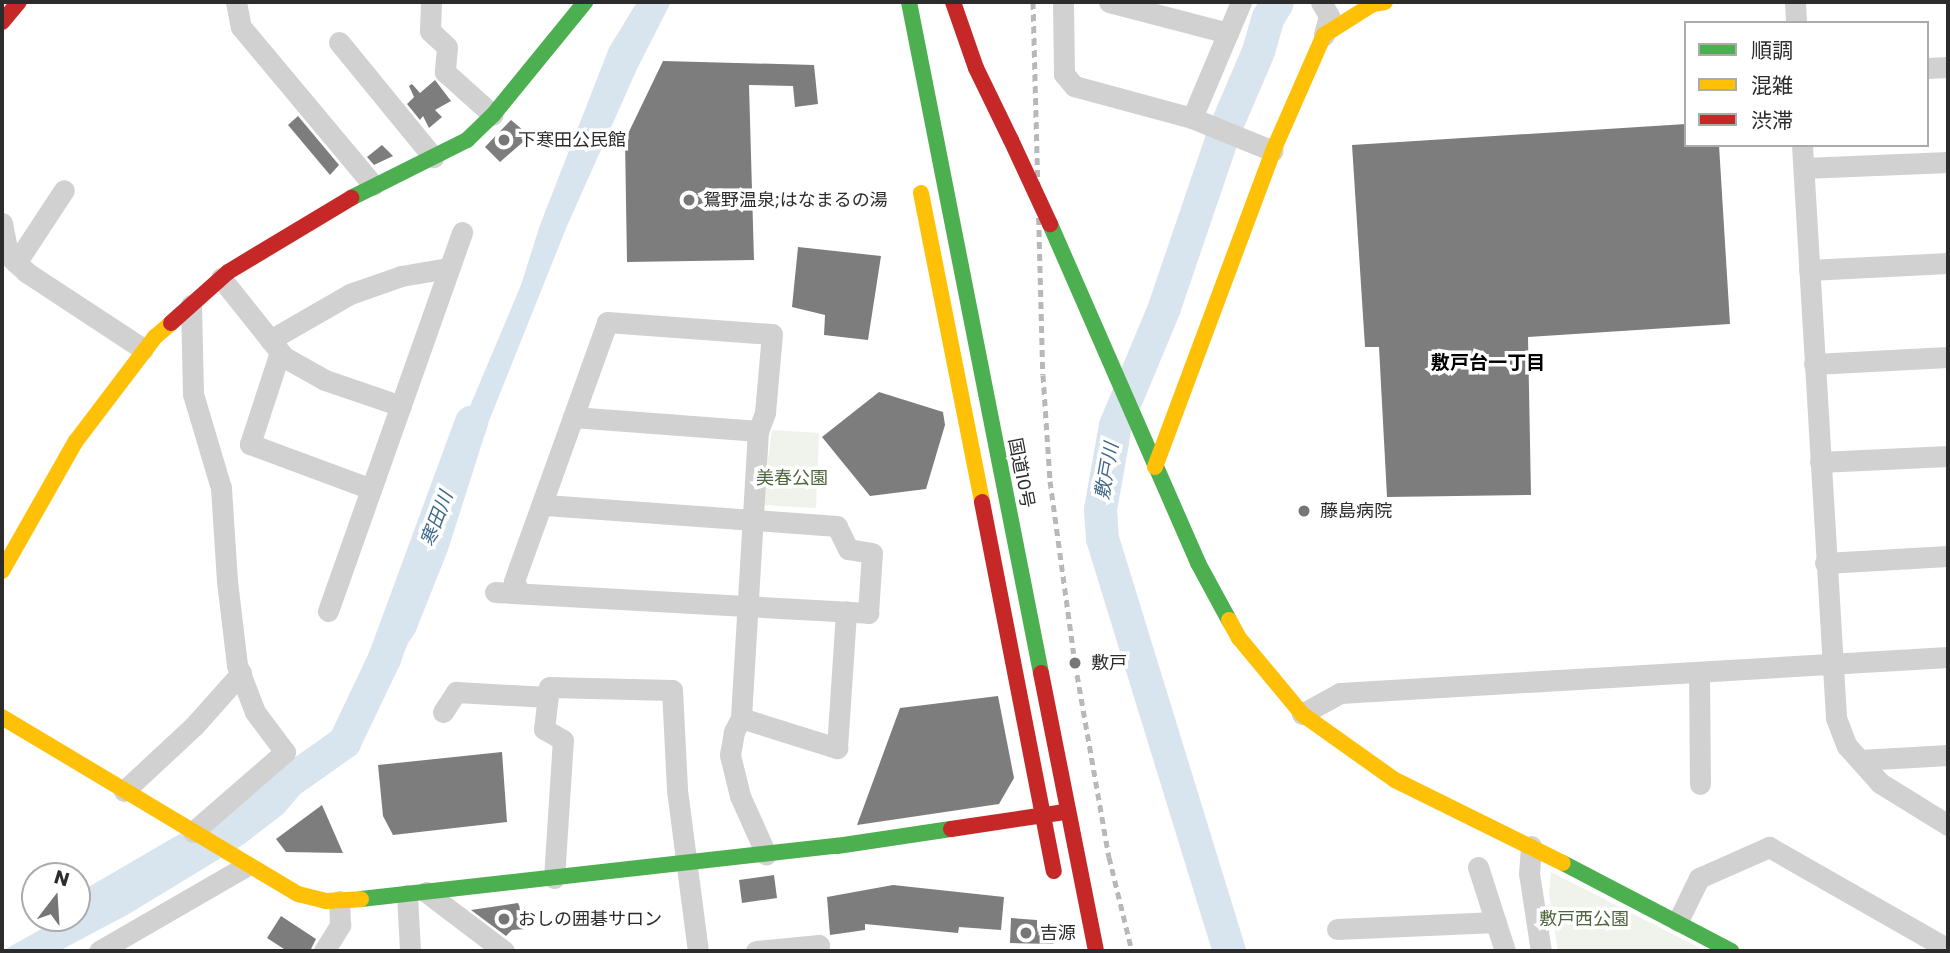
<!DOCTYPE html>
<html>
<head>
<meta charset="utf-8">
<style>
	body { margin:0 }
	#map { position:relative; width:1950px; height:953px; overflow:hidden; background:#fff; font-family:Poppins,"Noto Sans JP",sans-serif }
	div>[style] { position:absolute }
	.green>* { inset:0; background:#eff3eb }
	.water>* { inset:0; background:#d8e5ef }
	.river>* { height:33px; margin:-16.5px; padding:0 16.5px; transform-origin:16.5px; border-radius:16.5px; background:#d8e5ef }
	.building>* { inset:0; background:#7d7d7d }
	.street>* { height:21px; margin:-10.5px; padding:0 10.5px; transform-origin:10.5px; border-radius:10.5px; background:#d1d1d1 }
	.fast>* { height:16px; margin:-8px; padding:0 8px; transform-origin:8px; border-radius:8px; background:#4caf50 }
	.slow>* { height:16px; margin:-8px; padding:0 8px; transform-origin:8px; border-radius:8px; background:#ffc107 }
	.jam>* { height:16px; margin:-8px; padding:0 8px; transform-origin:8px; border-radius:8px; background:#c62828 }
	.rail>* { height:5px; margin-top:-2.5px; transform-origin:0; background:repeating-linear-gradient(90deg,#b8b8b8 0 7px,transparent 0 12px) }
	.jam-bridge>* { height:16px; margin:-8px; padding:0 8px; transform-origin:8px; border-radius:8px; background:#c62828 }
	.dots>* { width:19px; height:19px; translate:-50% -50%; box-sizing:border-box; border:4px solid #fff; border-radius:50% }
	span { translate:-50% -50%; white-space:nowrap; text-align:center; line-height:1.15; -webkit-text-stroke:7px #fff; paint-order:stroke }
	.poi-label { font-size:18px; color:#2c2c2c }
	.left { translate:0 -50%; text-align:left }
	.street-label { font-size:18px; color:#2c2c2c }
	.park-label { font-size:18px; color:#4e653d }
	.neighbourhood-label { font-size:19px; color:#000; font-weight:700 }
	.water-label { font-size:19px; color:#406a88; font-style:italic }
	.frame { position:absolute; inset:0; border:4px solid #2c2c2c; pointer-events:none }
	.legend { position:absolute; left:1684px; top:21px; width:245px; height:126px; box-sizing:border-box; background:#fff; border:2px solid #ababab; margin:0; padding:9px 12px; list-style:none; font-size:21px; color:#2c2c2c }
	.legend li { display:flex; align-items:center; gap:14px; height:35px }
	.legend b { width:35px; border:2px solid #ababab }
	.north { position:absolute; left:21px; top:862px; width:70px; height:70px; box-sizing:border-box; background:#fff; border:2px solid #ababab; border-radius:50%; rotate:17deg; font-size:19px; font-weight:700; line-height:28px; text-align:center; color:#2c2c2c }
	.north::after { content:''; display:block; margin:auto; width:24px; height:32px; background:#767676; clip-path:polygon(50% 0,100% 100%,50% 72%,0 100%) }
</style>
</head>
<body>
<div id="map">
	<div class="green">
		<div style="clip-path:polygon(772px 430px,819px 433px,816px 508px,762px 505px)"></div>
		<div style="clip-path:polygon(1551px 872px,1706px 951px,1558px 951px,1549px 895px)"></div>
	</div>
	<div class="water">
		<div style="clip-path:polygon(637px 2px,671px 2px,637px 69px,567px 226px,489px 421px,448px 550px,415px 633px,373px 694px,342px 756px,307px 786px,283px 814px,244px 844px,127px 915px,59px 951px,2px 951px,61px 918px,77px 918px,77px 909px,189px 851px,250px 813px,260px 813px,281px 801px,329px 759px,405px 630px,422px 591px,451px 515px,457px 444px,465px 418px,521px 285px,540px 225px,609px 48px)"></div>
	</div>
	<div class="river">
		<div style="left:77px;top:912px;width:171px;rotate:-30.2deg"></div>
		<div style="left:225px;top:826px;width:146px;rotate:-35.2deg"></div>
		<div style="left:344px;top:742px;width:93px;rotate:-64.5deg"></div>
		<div style="left:384px;top:658px;width:252px;rotate:-69.8deg"></div>
		<div style="left:1229px;top:951px;width:432px;rotate:-107.1deg"></div>
		<div style="left:1102px;top:538px;width:29px;rotate:-94deg"></div>
		<div style="left:1100px;top:509px;width:85px;rotate:-79.9deg"></div>
		<div style="left:1115px;top:425px;width:128px;rotate:-67.4deg"></div>
		<div style="left:1164px;top:307px;width:189px;rotate:-71.2deg"></div>
		<div style="left:1225px;top:128px;width:84px;rotate:-66.8deg"></div>
		<div style="left:1258px;top:51px;width:35px;rotate:-74deg"></div>
		<div style="left:1268px;top:17px;width:17px;rotate:-59deg"></div>
	</div>
	<div class="building">
		<div style="clip-path:polygon(663px 61px,814px 65px,818px 104px,795px 107px,793px 86px,749px 85px,754px 260px,627px 262px,625px 140px)"></div>
		<div style="clip-path:polygon(435px 80px,451px 101px,435px 110px,442px 117px,429px 128px,423px 116px,420px 120px,407px 104px,414px 97px,409px 86px,412px 84px,420px 93px)"></div>
		<div style="clip-path:polygon(298px 116px,339px 165px,330px 175px,288px 125px)"></div>
		<div style="clip-path:polygon(511px 120px,530px 136px,500px 162px,485px 147px)"></div>
		<div style="clip-path:polygon(1686px 124px,1686px 145px,1719px 145px,1730px 324px,1528px 337px,1531px 495px,1387px 497px,1379px 347px,1365px 347px,1352px 145px)"></div>
		<div style="clip-path:polygon(382px 145px,393px 156px,374px 165px,367px 157px)"></div>
		<div style="clip-path:polygon(798px 247px,881px 256px,868px 340px,824px 335px,825px 315px,792px 307px)"></div>
		<div style="clip-path:polygon(879px 392px,943px 412px,945px 425px,926px 489px,870px 496px,822px 437px)"></div>
		<div style="clip-path:polygon(998px 696px,1014px 778px,999px 804px,857px 825px,900px 708px)"></div>
		<div style="clip-path:polygon(502px 752px,507px 822px,393px 835px,383px 816px,378px 765px)"></div>
		<div style="clip-path:polygon(322px 805px,343px 853px,286px 852px,276px 839px)"></div>
		<div style="clip-path:polygon(774px 875px,777px 898px,742px 903px,739px 880px)"></div>
		<div style="clip-path:polygon(893px 885px,1004px 897px,1001px 930px,959px 927px,958px 933px,865px 924px,865px 930px,830px 935px,827px 897px)"></div>
		<div style="clip-path:polygon(518px 903px,521px 910px,525px 908px,526px 929px,512px 930px,506px 936px,471px 910px)"></div>
		<div style="clip-path:polygon(281px 916px,316px 939px,310px 951px,287px 951px,267px 938px)"></div>
		<div style="clip-path:polygon(1011px 918px,1037px 920px,1037px 928px,1054px 944px,1010px 943px)"></div>
	</div>
	<div class="street">
		<div style="left:236px;top:2px;width:25px;rotate:79deg"></div>
		<div style="left:241px;top:27px;width:206px;rotate:50.1deg"></div>
		<div style="left:431px;top:2px;width:29px;rotate:92deg"></div>
		<div style="left:430px;top:31px;width:23px;rotate:43deg"></div>
		<div style="left:447px;top:47px;width:25px;rotate:95deg"></div>
		<div style="left:445px;top:72px;width:64px;rotate:41.9deg"></div>
		<div style="left:1063px;top:2px;width:72px;rotate:89.2deg"></div>
		<div style="left:1064px;top:74px;width:16px;rotate:50deg"></div>
		<div style="left:1074px;top:86px;width:122px;rotate:15.2deg"></div>
		<div style="left:1192px;top:118px;width:87px;rotate:22.2deg"></div>
		<div style="left:1109px;top:2px;width:123px;rotate:14.6deg"></div>
		<div style="left:1321px;top:2px;width:16px;rotate:60deg"></div>
		<div style="left:1329px;top:16px;width:20px;rotate:105deg"></div>
		<div style="left:1795px;top:2px;width:21px;rotate:87deg"></div>
		<div style="left:339px;top:42px;width:149px;rotate:50.7deg"></div>
		<div style="left:1927px;top:68px;width:21px;rotate:-3deg"></div>
		<div style="left:1192px;top:118px;width:126px;rotate:-67.1deg"></div>
		<div style="left:1802px;top:145px;width:574px;rotate:86.6deg"></div>
		<div style="left:1836px;top:718px;width:30px;rotate:69deg"></div>
		<div style="left:1847px;top:746px;width:50px;rotate:48.3deg"></div>
		<div style="left:1880px;top:783px;width:80px;rotate:31.7deg"></div>
		<div style="left:1804px;top:168px;width:144px;rotate:-2.4deg"></div>
		<div style="left:2px;top:223px;width:33px;rotate:79deg"></div>
		<div style="left:8px;top:255px;width:25px;rotate:43deg"></div>
		<div style="left:26px;top:272px;width:140px;rotate:33.3deg"></div>
		<div style="left:16px;top:263px;width:87px;rotate:-56.7deg"></div>
		<div style="left:1809px;top:270px;width:139px;rotate:-2.9deg"></div>
		<div style="left:221px;top:278px;width:101px;rotate:51.4deg"></div>
		<div style="left:284px;top:357px;width:47px;rotate:29.3deg"></div>
		<div style="left:325px;top:380px;width:80px;rotate:18.9deg"></div>
		<div style="left:191px;top:305px;width:89px;rotate:88.7deg"></div>
		<div style="left:193px;top:394px;width:98px;rotate:73.4deg"></div>
		<div style="left:221px;top:488px;width:93px;rotate:86.3deg"></div>
		<div style="left:227px;top:581px;width:85px;rotate:83.2deg"></div>
		<div style="left:237px;top:665px;width:50px;rotate:69deg"></div>
		<div style="left:255px;top:712px;width:50px;rotate:53.1deg"></div>
		<div style="left:285px;top:752px;width:122px;rotate:139deg"></div>
		<div style="left:270px;top:340px;width:92px;rotate:-29.9deg"></div>
		<div style="left:350px;top:294px;width:54px;rotate:-19.4deg"></div>
		<div style="left:401px;top:276px;width:49px;rotate:-9.5deg"></div>
		<div style="left:280px;top:352px;width:97px;rotate:108.1deg"></div>
		<div style="left:250px;top:444px;width:129px;rotate:20.4deg"></div>
		<div style="left:1814px;top:364px;width:134px;rotate:-3deg"></div>
		<div style="left:573px;top:417px;width:186px;rotate:4.3deg"></div>
		<div style="left:1820px;top:462px;width:128px;rotate:-2.7deg"></div>
		<div style="left:1825px;top:563px;width:123px;rotate:-3.3deg"></div>
		<div style="left:495px;top:592px;width:374px;rotate:3.2deg"></div>
		<div style="left:868px;top:613px;width:60px;rotate:-86.2deg"></div>
		<div style="left:872px;top:553px;width:24px;rotate:-171deg"></div>
		<div style="left:848px;top:549px;width:25px;rotate:-116deg"></div>
		<div style="left:837px;top:526px;width:296px;rotate:-175.9deg"></div>
		<div style="left:520px;top:593px;width:13px;rotate:-117deg"></div>
		<div style="left:514px;top:581px;width:275px;rotate:-70.2deg"></div>
		<div style="left:607px;top:322px;width:165px;rotate:4.2deg"></div>
		<div style="left:772px;top:334px;width:79px;rotate:95.1deg"></div>
		<div style="left:765px;top:413px;width:19px;rotate:111deg"></div>
		<div style="left:758px;top:431px;width:288px;rotate:93.4deg"></div>
		<div style="left:741px;top:718px;width:16px;rotate:117deg"></div>
		<div style="left:734px;top:732px;width:23px;rotate:100deg"></div>
		<div style="left:730px;top:755px;width:42px;rotate:76.3deg"></div>
		<div style="left:740px;top:796px;width:64px;rotate:65.9deg"></div>
		<div style="left:328px;top:611px;width:402px;rotate:-70.5deg"></div>
		<div style="left:1699px;top:672px;width:112px;rotate:89.5deg"></div>
		<div style="left:443px;top:712px;width:24px;rotate:-57deg"></div>
		<div style="left:456px;top:692px;width:91px;rotate:3.1deg"></div>
		<div style="left:1302px;top:714px;width:43px;rotate:-28.9deg"></div>
		<div style="left:1340px;top:693px;width:609px;rotate:-3.39deg"></div>
		<div style="left:741px;top:718px;width:101px;rotate:17.4deg"></div>
		<div style="left:837px;top:748px;width:137px;rotate:-86.2deg"></div>
		<div style="left:1860px;top:760px;width:88px;rotate:-3.3deg"></div>
		<div style="left:124px;top:791px;width:96px;rotate:-42.9deg"></div>
		<div style="left:194px;top:726px;width:71px;rotate:-48.4deg"></div>
		<div style="left:1531px;top:846px;width:27px;rotate:94deg"></div>
		<div style="left:1529px;top:873px;width:79px;rotate:81.3deg"></div>
		<div style="left:1478px;top:867px;width:88px;rotate:72.2deg"></div>
		<div style="left:554px;top:878px;width:138px;rotate:-86.3deg"></div>
		<div style="left:563px;top:740px;width:22px;rotate:-150deg"></div>
		<div style="left:544px;top:729px;width:42px;rotate:-83.2deg"></div>
		<div style="left:549px;top:687px;width:123px;rotate:1.4deg"></div>
		<div style="left:672px;top:690px;width:100px;rotate:87.1deg"></div>
		<div style="left:677px;top:790px;width:162px;rotate:82.6deg"></div>
		<div style="left:426px;top:892px;width:98px;rotate:37.1deg"></div>
		<div style="left:407px;top:895px;width:56px;rotate:86.9deg"></div>
		<div style="left:1678px;top:921px;width:48px;rotate:-64deg"></div>
		<div style="left:1699px;top:878px;width:77px;rotate:-23.9deg"></div>
		<div style="left:1769px;top:847px;width:206px;rotate:29.7deg"></div>
		<div style="left:1337px;top:929px;width:159px;rotate:-2.5deg"></div>
		<div style="left:99px;top:951px;width:170px;rotate:-30deg"></div>
		<div style="left:324px;top:951px;width:31px;rotate:-58deg"></div>
		<div style="left:340px;top:925px;width:24px;rotate:-92deg"></div>
		<div style="left:756px;top:951px;width:63px;rotate:-5.4deg"></div>
		<div style="left:819px;top:945px;width:6px;rotate:99deg"></div>
	</div>
	<div class="fast">
		<div style="left:909px;top:2px;width:684px;rotate:78.87deg"></div>
		<div style="left:351px;top:198px;width:130px;rotate:-26.6deg"></div>
		<div style="left:467px;top:140px;width:36px;rotate:-44deg"></div>
		<div style="left:493px;top:115px;width:146px;rotate:-50.8deg"></div>
		<div style="left:1050px;top:224px;width:370px;rotate:66.4deg"></div>
		<div style="left:1198px;top:563px;width:65px;rotate:61.5deg"></div>
		<div style="left:1563px;top:863px;width:190px;rotate:27.6deg"></div>
		<div style="left:361px;top:899px;width:479px;rotate:-6.4deg"></div>
		<div style="left:837px;top:846px;width:115px;rotate:-8.5deg"></div>
	</div>
	<div class="slow">
		<div style="left:921px;top:193px;width:315px;rotate:78.8deg"></div>
		<div style="left:1155px;top:467px;width:337px;rotate:-69.5deg"></div>
		<div style="left:1273px;top:151px;width:127px;rotate:-66.3deg"></div>
		<div style="left:1324px;top:35px;width:58px;rotate:-32.3deg"></div>
		<div style="left:1373px;top:4px;width:12px;rotate:-9deg"></div>
		<div style="left:2px;top:571px;width:150px;rotate:-60.4deg"></div>
		<div style="left:76px;top:441px;width:131px;rotate:-52.8deg"></div>
		<div style="left:155px;top:337px;width:21px;rotate:-41deg"></div>
		<div style="left:1229px;top:620px;width:21px;rotate:61deg"></div>
		<div style="left:1239px;top:638px;width:99px;rotate:50.3deg"></div>
		<div style="left:1302px;top:714px;width:114px;rotate:35.4deg"></div>
		<div style="left:1395px;top:780px;width:187px;rotate:26.3deg"></div>
		<div style="left:2px;top:717px;width:345px;rotate:30.9deg"></div>
		<div style="left:298px;top:894px;width:29px;rotate:14deg"></div>
		<div style="left:326px;top:901px;width:35px;rotate:-3deg"></div>
	</div>
	<div class="jam">
		<div style="left:953px;top:2px;width:70px;rotate:70.8deg"></div>
		<div style="left:976px;top:68px;width:80px;rotate:64.1deg"></div>
		<div style="left:2px;top:22px;width:26px;rotate:-50deg"></div>
		<div style="left:171px;top:323px;width:76px;rotate:-41.8deg"></div>
		<div style="left:228px;top:272px;width:144px;rotate:-31deg"></div>
		<div style="left:982px;top:502px;width:376px;rotate:79deg"></div>
		<div style="left:1041px;top:673px;width:283px;rotate:78.8deg"></div>
		<div style="left:951px;top:829px;width:115px;rotate:-8.5deg"></div>
	</div>
	<div class="rail">
		<div style="left:1033px;top:2px;width:373px;rotate:88.5deg"></div>
		<div style="left:1043px;top:375px;width:106px;rotate:86.2deg"></div>
		<div style="left:1050px;top:481px;width:184px;rotate:82.2deg"></div>
		<div style="left:1075px;top:663px;width:197px;rotate:80.1deg"></div>
		<div style="left:1109px;top:857px;width:97px;rotate:76.3deg"></div>
	</div>
	<div class="jam-bridge">
		<div style="left:1011px;top:140px;width:93px;rotate:65.1deg"></div>
	</div>
	<div class="dots">
		<div style="left:504px;top:140px;background:#767676"></div>
		<div style="left:689px;top:200px;background:#767676"></div>
		<div style="left:1304px;top:511px;background:#767676"></div>
		<div style="left:1075px;top:663px;background:#767676"></div>
		<div style="left:504px;top:919px;background:#767676"></div>
		<div style="left:1026px;top:933px;background:#767676"></div>
	</div>
	<div class="poi-label">
		<span class="left" style="left:518px;top:140px">下寒田公民館</span>
		<span class="left" style="left:703px;top:200px">鴛野温泉;はなまるの湯</span>
		<span class="left" style="left:1320px;top:511px">藤島病院</span>
		<span class="left" style="left:1091px;top:663px">敷戸</span>
		<span class="left" style="left:518px;top:919px">おしの囲碁サロン</span>
		<span class="left" style="left:1040px;top:933px">吉源</span>
	</div>
	<div class="street-label">
		<span style="left:1021px;top:473px;rotate:79deg">国道10号</span>
	</div>
	<div class="park-label">
		<span style="left:792px;top:478px">美春公園</span>
		<span style="left:1584px;top:919px">敷戸西公園</span>
	</div>
	<div class="neighbourhood-label">
		<span style="left:1488px;top:363px">敷戸台一丁目</span>
	</div>
	<div class="water-label">
		<span style="left:1107px;top:471px;rotate:-80deg">敷戸川</span>
		<span style="left:437px;top:519px;rotate:-69deg">寒田川</span>
	</div>
	<div class="frame"></div>
	<ul class="legend">
	<li><b style="height:9px;background:#4caf50"></b>順調</li>
	<li><b style="height:9px;background:#ffc107"></b>混雑</li>
	<li><b style="height:9px;background:#c62828"></b>渋滞</li>
	</ul>
	<div class="north">N</div>
</div>
</body>
</html>
